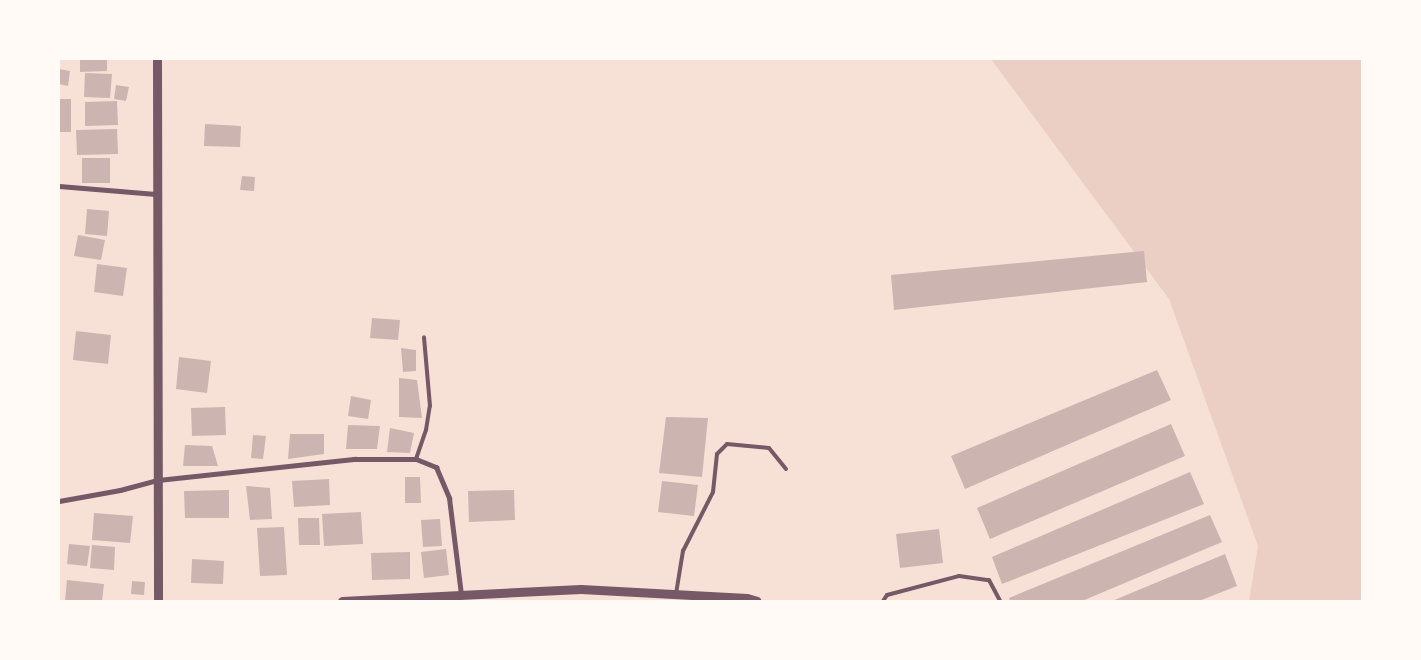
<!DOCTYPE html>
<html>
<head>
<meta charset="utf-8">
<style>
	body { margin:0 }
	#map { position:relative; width:1421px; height:660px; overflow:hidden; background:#f7e1d7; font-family:Figtree,sans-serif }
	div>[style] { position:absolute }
	.green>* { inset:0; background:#ebcfc5 }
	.building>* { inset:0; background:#ccb4b1 }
	.service>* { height:4px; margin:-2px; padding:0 2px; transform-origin:2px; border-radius:2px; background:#755966 }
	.minor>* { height:5px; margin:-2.5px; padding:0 2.5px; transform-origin:2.5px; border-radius:2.5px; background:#755966 }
	.tertiary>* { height:9px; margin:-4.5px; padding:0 4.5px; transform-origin:4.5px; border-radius:4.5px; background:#755966 }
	span { translate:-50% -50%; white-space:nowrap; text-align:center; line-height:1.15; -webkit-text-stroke:4px #fffaf5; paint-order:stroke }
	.frame { position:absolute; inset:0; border:60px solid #fffaf5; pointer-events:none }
</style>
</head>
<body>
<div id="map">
	<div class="green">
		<div style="clip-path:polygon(991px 59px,1362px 59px,1362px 601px,1249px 601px,1258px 546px,1169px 299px)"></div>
	</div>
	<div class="building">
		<div style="clip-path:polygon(80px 59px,107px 59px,107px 71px,80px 72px)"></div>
		<div style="clip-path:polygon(59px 69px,70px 71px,68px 86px,59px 84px)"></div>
		<div style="clip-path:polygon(85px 73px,112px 74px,110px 98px,84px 97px)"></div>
		<div style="clip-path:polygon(116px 85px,129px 87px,126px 101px,114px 99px)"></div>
		<div style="clip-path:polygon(59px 99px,71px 99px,71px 132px,59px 132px)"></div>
		<div style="clip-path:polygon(117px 101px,118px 125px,85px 126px,85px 102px)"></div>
		<div style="clip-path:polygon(205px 124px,241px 126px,240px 147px,204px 146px)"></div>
		<div style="clip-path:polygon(117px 129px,118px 154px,77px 155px,76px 130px)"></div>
		<div style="clip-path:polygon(82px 158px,110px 158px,110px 183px,82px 183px)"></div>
		<div style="clip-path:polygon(242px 176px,255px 177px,254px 191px,240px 190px)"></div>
		<div style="clip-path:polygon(87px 209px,109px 211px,107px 236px,85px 234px)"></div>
		<div style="clip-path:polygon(78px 235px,105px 240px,101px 260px,74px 256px)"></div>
		<div style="clip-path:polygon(1144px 251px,1147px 282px,894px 310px,891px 275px)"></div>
		<div style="clip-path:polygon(97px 264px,127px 268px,123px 296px,94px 292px)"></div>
		<div style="clip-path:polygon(372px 318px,400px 320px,398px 340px,370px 338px)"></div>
		<div style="clip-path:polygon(76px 331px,111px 335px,108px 364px,73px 360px)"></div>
		<div style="clip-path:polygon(401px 348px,416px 350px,416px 371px,403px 372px)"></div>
		<div style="clip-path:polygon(179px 357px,211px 361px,207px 393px,176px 389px)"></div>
		<div style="clip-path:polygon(1157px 370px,1171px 400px,965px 489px,951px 456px)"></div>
		<div style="clip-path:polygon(399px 378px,417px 380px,422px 418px,399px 417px)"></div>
		<div style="clip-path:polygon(351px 396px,371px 400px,368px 419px,348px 416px)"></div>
		<div style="clip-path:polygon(225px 407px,226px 435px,192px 436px,191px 408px)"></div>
		<div style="clip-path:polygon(666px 417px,708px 418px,702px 477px,659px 473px)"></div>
		<div style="clip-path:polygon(1171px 424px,1185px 456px,990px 539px,977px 508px)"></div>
		<div style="clip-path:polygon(348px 425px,380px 426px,377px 449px,346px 449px)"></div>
		<div style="clip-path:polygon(390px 428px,414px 433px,410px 453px,387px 452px)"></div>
		<div style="clip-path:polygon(290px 434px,324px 434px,324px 454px,288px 459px)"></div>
		<div style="clip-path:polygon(253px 435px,266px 436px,263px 459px,251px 458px)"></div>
		<div style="clip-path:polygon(185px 445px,212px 446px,218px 466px,183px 466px)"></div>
		<div style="clip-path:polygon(1190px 472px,1204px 504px,1002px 584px,992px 557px)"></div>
		<div style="clip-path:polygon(405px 477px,420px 477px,421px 503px,405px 503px)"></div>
		<div style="clip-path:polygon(329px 479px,330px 505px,294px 507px,292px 481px)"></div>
		<div style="clip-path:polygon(662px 481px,698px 485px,694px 516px,658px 512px)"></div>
		<div style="clip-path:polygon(246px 486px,270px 488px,272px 519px,250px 520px)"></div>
		<div style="clip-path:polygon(229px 490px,229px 518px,185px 518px,184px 491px)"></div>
		<div style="clip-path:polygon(514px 490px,515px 520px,469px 522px,468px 491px)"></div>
		<div style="clip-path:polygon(361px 512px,363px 544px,324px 546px,322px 514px)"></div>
		<div style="clip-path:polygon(94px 513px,133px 516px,130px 543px,92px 540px)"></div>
		<div style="clip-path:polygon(1210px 515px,1222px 542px,1082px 601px,1010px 601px,1009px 598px)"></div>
		<div style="clip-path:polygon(298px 518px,319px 518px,320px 545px,299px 545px)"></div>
		<div style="clip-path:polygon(440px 519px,442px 546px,423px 547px,421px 520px)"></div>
		<div style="clip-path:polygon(284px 527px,287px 575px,260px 576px,257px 528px)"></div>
		<div style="clip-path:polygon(939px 529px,943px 563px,900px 568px,896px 534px)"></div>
		<div style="clip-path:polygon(69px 544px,90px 546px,87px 566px,67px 564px)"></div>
		<div style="clip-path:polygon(92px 545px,115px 547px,114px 570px,90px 568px)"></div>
		<div style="clip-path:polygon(446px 549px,449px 575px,424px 578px,421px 552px)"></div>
		<div style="clip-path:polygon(410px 552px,410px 579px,372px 580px,371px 553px)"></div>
		<div style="clip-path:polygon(1225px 554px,1237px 586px,1199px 601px,1112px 601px)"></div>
		<div style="clip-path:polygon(192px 559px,224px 561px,223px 584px,191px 583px)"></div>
		<div style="clip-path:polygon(67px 580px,104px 584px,102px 601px,65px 601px)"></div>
		<div style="clip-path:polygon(132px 581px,145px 582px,144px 595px,131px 594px)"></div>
	</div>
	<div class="service">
		<div style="left:416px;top:459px;width:31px;rotate:-71deg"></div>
		<div style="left:426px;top:430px;width:24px;rotate:-81deg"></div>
		<div style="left:430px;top:406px;width:69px;rotate:-95deg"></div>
		<div style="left:676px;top:594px;width:44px;rotate:-80.8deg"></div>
		<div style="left:683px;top:551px;width:66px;rotate:-63deg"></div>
		<div style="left:713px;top:492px;width:38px;rotate:-84deg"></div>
		<div style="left:717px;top:454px;width:14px;rotate:-45deg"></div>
		<div style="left:727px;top:444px;width:42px;rotate:5.4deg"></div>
		<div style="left:769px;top:448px;width:27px;rotate:51deg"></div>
		<div style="left:883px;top:601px;width:7px;rotate:-56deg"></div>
		<div style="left:887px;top:595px;width:74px;rotate:-14.8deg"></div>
		<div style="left:959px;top:576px;width:30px;rotate:8deg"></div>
		<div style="left:989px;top:580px;width:24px;rotate:62deg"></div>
	</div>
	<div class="minor">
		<div style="left:59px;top:186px;width:97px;rotate:4.7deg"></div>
		<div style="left:59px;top:501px;width:62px;rotate:-10.2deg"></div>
		<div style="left:120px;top:490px;width:39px;rotate:-15deg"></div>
		<div style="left:158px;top:480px;width:199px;rotate:-6.1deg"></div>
		<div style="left:356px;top:459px;width:60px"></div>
		<div style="left:416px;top:459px;width:22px;rotate:22deg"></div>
		<div style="left:436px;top:467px;width:34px;rotate:67deg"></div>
		<div style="left:449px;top:498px;width:98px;rotate:82.9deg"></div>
	</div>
	<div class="tertiary">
		<div style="left:157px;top:59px;width:542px;rotate:89.89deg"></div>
		<div style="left:342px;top:601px;width:239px;rotate:-2.9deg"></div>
		<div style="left:581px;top:589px;width:166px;rotate:3.1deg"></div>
		<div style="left:747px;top:598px;width:10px;rotate:17deg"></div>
	</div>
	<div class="frame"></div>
</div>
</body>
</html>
